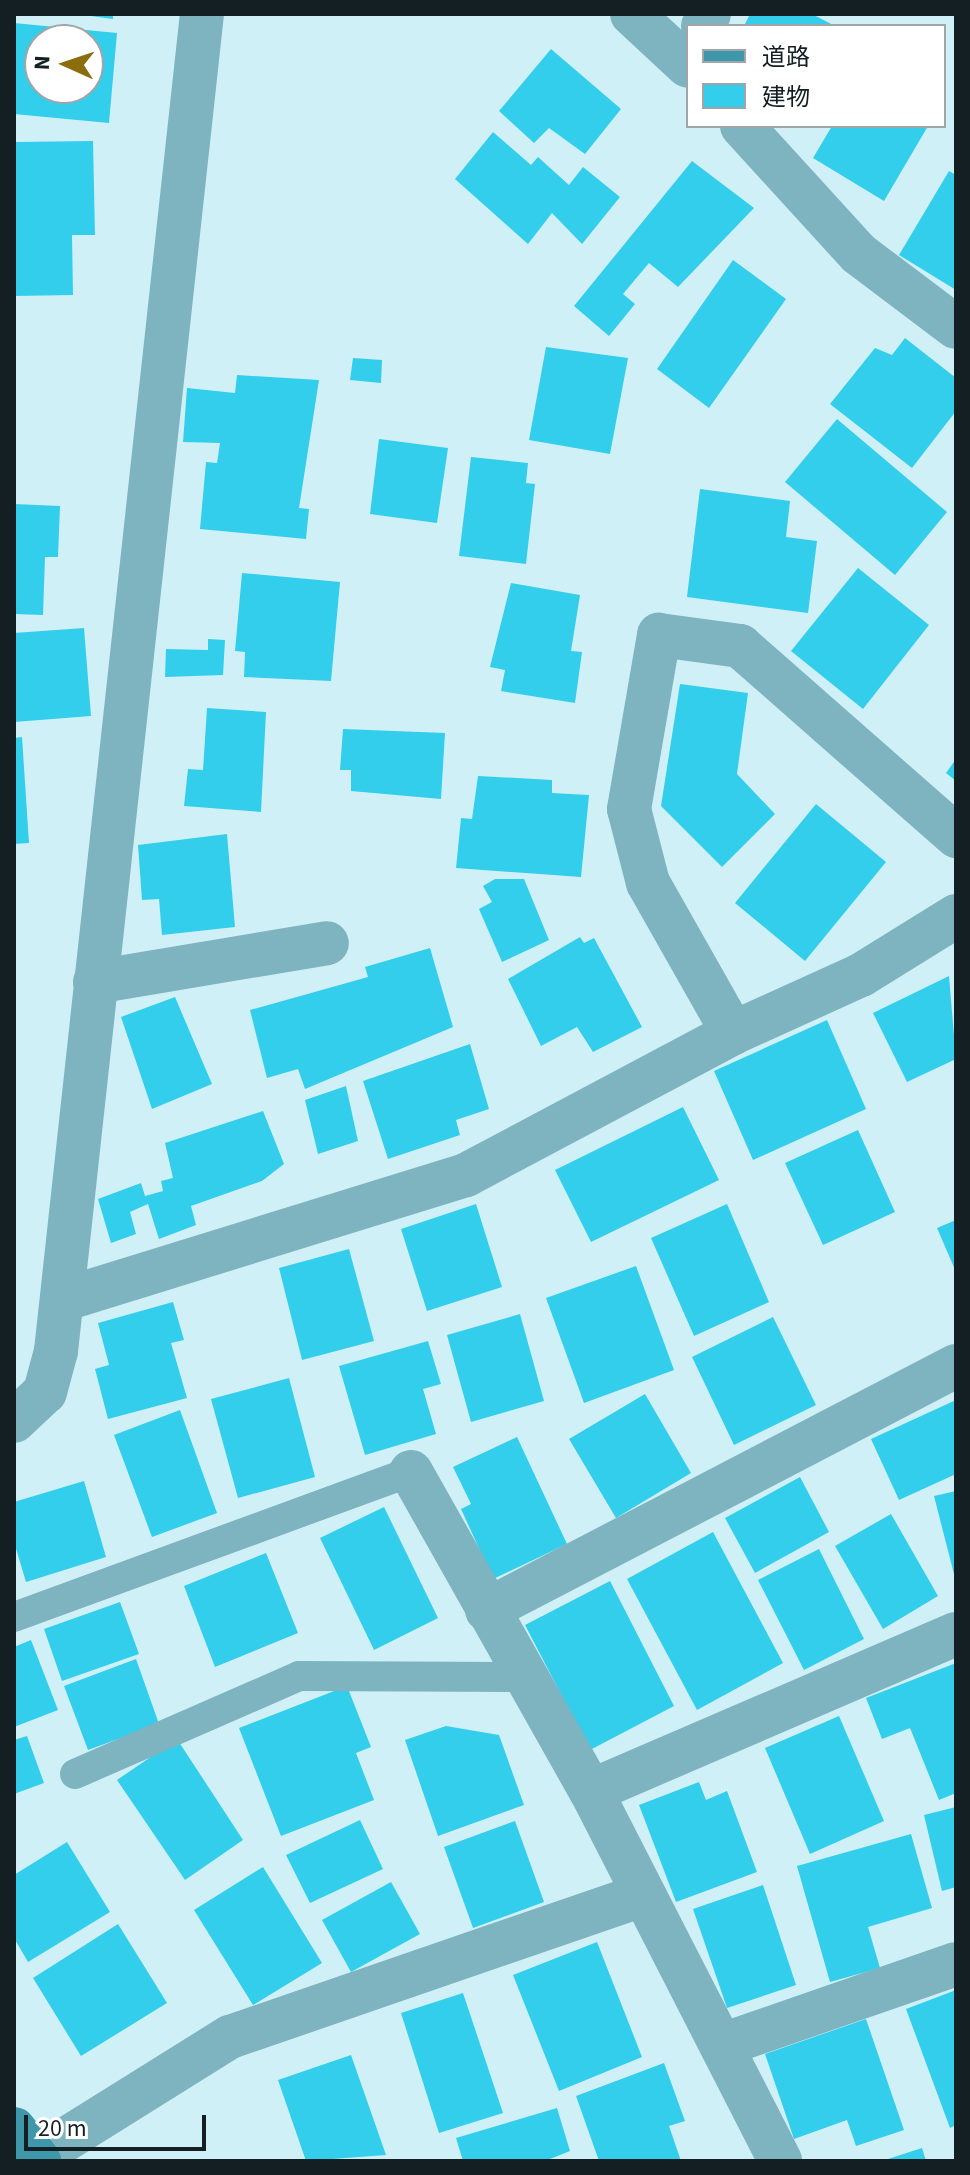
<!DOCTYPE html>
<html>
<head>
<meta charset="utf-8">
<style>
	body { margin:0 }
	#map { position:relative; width:970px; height:2175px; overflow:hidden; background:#d0f0f8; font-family:"Source Sans 3","Noto Sans JP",sans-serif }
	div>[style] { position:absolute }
	.building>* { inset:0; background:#32ceec }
	.lane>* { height:30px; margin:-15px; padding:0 15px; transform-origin:15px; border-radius:15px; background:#7eb3c0 }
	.street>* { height:44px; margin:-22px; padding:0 22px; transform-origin:22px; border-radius:22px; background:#7eb3c0 }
	.secondary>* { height:44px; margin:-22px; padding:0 22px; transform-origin:22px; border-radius:22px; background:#3f97aa }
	span { translate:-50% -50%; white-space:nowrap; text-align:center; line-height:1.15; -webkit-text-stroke:6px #fff; paint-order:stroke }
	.frame { position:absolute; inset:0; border:16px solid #131f22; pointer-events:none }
	.legend { position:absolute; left:686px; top:24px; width:260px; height:104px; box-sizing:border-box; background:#fff; border:2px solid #a1a5a7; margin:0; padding:10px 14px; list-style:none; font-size:24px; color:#131f22 }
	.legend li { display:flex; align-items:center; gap:16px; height:40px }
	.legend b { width:40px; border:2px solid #a1a5a7 }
	.north { position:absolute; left:24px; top:24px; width:80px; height:80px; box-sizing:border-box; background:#fff; border:2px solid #a1a5a7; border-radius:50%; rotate:273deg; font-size:22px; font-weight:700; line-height:32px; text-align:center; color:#131f22 }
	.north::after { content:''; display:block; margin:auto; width:28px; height:36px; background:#8b6d0e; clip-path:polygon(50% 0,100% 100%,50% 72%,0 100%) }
	.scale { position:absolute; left:24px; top:2115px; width:182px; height:36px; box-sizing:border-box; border:4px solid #131f22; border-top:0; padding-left:10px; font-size:24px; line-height:28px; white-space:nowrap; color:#131f22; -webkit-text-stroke:6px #fff; paint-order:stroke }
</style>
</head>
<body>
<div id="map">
	<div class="building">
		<div style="clip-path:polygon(76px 14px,113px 14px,113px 19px)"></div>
		<div style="clip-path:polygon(750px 14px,812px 14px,835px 26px,744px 26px)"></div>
		<div style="clip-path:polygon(evenodd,14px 23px,117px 33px,109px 123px,14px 114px,14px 23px,40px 40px,88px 40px,88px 88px,40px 88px,40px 40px)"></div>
		<div style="clip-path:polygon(551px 49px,621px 109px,585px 154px,549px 128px,534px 143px,499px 111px)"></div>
		<div style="clip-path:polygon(832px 126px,928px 126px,884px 201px,813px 158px)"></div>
		<div style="clip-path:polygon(493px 132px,531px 165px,538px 157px,569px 185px,583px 167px,620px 197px,582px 244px,552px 213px,528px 244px,455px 179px)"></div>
		<div style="clip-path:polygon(93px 141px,95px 235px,72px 235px,73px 295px,14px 296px,14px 142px)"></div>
		<div style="clip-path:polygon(692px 161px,754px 208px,678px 287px,649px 263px,623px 294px,635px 304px,609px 336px,574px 306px)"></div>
		<div style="clip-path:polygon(949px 171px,956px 175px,956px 290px,899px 255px)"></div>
		<div style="clip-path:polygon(733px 260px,786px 299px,709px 408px,657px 369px)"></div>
		<div style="clip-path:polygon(905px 338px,956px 378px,956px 411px,912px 468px,830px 404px,875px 348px,892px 355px)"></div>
		<div style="clip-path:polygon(546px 347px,628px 358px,610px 454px,529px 440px)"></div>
		<div style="clip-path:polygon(353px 358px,382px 360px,381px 383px,350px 380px)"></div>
		<div style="clip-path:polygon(237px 375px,319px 380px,299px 508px,309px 509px,306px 539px,200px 529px,206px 462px,217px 463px,220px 443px,183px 442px,187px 388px,235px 393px)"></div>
		<div style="clip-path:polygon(837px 419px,947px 512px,895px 575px,785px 482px)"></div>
		<div style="clip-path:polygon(379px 439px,448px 448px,437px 523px,370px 514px)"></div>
		<div style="clip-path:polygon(471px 457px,528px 463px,526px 483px,535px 484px,526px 564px,459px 556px)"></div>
		<div style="clip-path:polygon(700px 489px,790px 501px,786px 537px,817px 541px,808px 613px,687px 597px)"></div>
		<div style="clip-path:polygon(14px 504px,60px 506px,58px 557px,45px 557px,43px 615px,14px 614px)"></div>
		<div style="clip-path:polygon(858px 568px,929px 625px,863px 709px,791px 651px)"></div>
		<div style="clip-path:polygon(242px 573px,340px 582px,331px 681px,244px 677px,245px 652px,235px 651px)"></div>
		<div style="clip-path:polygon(511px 583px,580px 595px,571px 651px,582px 652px,575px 703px,501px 691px,505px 670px,490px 667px)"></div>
		<div style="clip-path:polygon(84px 628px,91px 716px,14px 722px,14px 633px)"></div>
		<div style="clip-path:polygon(208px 639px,225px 640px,223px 675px,165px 677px,166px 649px,208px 650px)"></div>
		<div style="clip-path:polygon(680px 684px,748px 693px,737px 774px,775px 814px,722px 867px,661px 806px)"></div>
		<div style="clip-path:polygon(207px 708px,266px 712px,261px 812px,184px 806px,188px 769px,203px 770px)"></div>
		<div style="clip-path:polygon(343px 729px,445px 733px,441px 799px,351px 791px,351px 770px,340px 770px)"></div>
		<div style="clip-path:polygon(22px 737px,29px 843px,14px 844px,14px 738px)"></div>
		<div style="clip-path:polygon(956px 759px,956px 781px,946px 773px)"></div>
		<div style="clip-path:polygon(478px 776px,552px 780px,552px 793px,589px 795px,581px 877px,456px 868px,461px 818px,472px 819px)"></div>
		<div style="clip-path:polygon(816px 804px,886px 862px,805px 961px,735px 903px)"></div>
		<div style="clip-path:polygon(227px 834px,235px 927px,162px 935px,159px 899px,142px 900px,138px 845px)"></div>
		<div style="clip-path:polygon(495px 879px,524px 879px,549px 940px,502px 962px,479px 909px,492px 902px,483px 886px)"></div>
		<div style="clip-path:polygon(580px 937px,584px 943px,594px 938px,642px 1027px,593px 1052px,577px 1027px,541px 1046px,508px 979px)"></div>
		<div style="clip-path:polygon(430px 948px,453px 1027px,305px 1089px,298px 1069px,267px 1078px,250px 1010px,368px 977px,365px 967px)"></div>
		<div style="clip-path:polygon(949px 976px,956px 1059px,907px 1082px,873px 1013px)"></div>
		<div style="clip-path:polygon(175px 997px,212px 1084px,152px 1109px,121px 1017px)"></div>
		<div style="clip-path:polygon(827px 1020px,866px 1109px,753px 1160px,714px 1071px)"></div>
		<div style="clip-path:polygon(470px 1044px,489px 1109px,456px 1120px,460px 1135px,388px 1159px,363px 1081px)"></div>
		<div style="clip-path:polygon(346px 1086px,358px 1141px,318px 1154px,305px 1100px)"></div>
		<div style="clip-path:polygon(683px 1107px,719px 1180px,591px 1242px,555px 1170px)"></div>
		<div style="clip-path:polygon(263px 1111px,284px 1164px,262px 1181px,191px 1206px,196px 1225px,159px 1239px,148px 1204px,130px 1212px,136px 1234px,111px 1243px,98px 1199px,141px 1183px,145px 1196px,163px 1191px,161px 1181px,173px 1178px,165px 1143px)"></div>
		<div style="clip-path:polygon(858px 1130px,895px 1212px,823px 1245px,785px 1163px)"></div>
		<div style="clip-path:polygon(476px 1204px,502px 1287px,427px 1311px,401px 1229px)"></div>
		<div style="clip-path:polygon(727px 1204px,769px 1302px,694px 1336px,651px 1238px)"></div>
		<div style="clip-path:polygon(956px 1220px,956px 1272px,937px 1228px)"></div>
		<div style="clip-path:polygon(349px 1249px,374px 1341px,302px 1360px,279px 1268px)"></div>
		<div style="clip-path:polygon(636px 1266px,674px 1370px,584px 1403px,546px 1298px)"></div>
		<div style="clip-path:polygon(173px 1302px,184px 1340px,171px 1343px,187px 1398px,108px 1419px,95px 1369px,109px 1365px,98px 1323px)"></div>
		<div style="clip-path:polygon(520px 1314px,544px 1401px,471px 1422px,447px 1335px)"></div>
		<div style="clip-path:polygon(773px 1317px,816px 1405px,734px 1445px,692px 1357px)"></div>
		<div style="clip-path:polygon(428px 1341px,441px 1384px,423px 1389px,436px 1434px,365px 1455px,339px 1366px)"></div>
		<div style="clip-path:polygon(289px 1378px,315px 1477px,238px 1498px,211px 1399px)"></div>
		<div style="clip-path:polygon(645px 1394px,691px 1473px,616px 1518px,569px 1439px)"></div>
		<div style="clip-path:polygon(956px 1400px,956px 1474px,899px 1500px,871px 1439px)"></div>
		<div style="clip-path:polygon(180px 1410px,217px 1513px,152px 1537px,114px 1435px)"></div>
		<div style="clip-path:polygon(517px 1437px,567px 1544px,493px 1579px,461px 1509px,471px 1504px,453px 1467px)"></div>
		<div style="clip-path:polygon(800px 1477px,829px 1532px,755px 1573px,725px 1518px)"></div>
		<div style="clip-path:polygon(84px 1481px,106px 1557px,26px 1582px,14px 1542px,14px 1502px)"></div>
		<div style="clip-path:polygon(956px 1491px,956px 1578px,955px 1578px,934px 1496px)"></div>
		<div style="clip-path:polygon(384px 1507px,438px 1618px,374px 1650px,320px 1538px)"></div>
		<div style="clip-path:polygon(891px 1514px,938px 1596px,883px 1629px,835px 1546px)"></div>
		<div style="clip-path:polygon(713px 1532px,783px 1663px,697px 1710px,627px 1579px)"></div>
		<div style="clip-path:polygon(819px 1549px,864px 1639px,804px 1670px,758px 1580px)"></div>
		<div style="clip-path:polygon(266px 1553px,298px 1633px,215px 1667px,184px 1586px)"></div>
		<div style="clip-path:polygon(610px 1581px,674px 1706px,590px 1750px,525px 1625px)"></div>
		<div style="clip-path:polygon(120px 1602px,139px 1654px,62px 1681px,44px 1629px)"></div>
		<div style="clip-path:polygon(31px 1640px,58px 1710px,14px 1727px,14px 1647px)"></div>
		<div style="clip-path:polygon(136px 1659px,159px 1724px,88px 1750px,64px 1686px)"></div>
		<div style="clip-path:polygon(956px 1663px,956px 1793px,939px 1800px,910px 1728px,882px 1739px,866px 1698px)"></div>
		<div style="clip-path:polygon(347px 1686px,371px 1747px,356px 1753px,374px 1800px,281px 1836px,239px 1728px)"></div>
		<div style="clip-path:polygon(839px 1716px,884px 1821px,810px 1854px,765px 1748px)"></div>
		<div style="clip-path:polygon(446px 1726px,499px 1735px,524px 1805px,438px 1836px,405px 1740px)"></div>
		<div style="clip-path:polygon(27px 1736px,44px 1783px,14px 1794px,14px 1740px)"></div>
		<div style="clip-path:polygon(177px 1739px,243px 1840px,185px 1880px,117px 1780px)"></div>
		<div style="clip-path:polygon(699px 1782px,706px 1800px,727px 1791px,757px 1872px,676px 1902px,639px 1805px)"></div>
		<div style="clip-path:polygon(956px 1807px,956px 1887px,942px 1891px,924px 1815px)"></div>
		<div style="clip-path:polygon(360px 1820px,383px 1869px,310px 1903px,286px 1855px)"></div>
		<div style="clip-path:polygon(515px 1821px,544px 1902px,473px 1928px,444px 1847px)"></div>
		<div style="clip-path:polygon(911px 1834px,932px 1908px,868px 1927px,880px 1968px,830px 1982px,797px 1866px)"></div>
		<div style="clip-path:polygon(67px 1842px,110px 1912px,28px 1962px,14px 1938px,14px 1875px)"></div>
		<div style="clip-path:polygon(263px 1867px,322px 1963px,253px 2005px,194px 1910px)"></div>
		<div style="clip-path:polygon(391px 1882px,420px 1934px,351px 1972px,322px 1920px)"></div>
		<div style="clip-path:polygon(763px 1885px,796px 1985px,727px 2008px,693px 1909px)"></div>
		<div style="clip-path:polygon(118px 1924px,167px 2003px,81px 2056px,33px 1978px)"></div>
		<div style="clip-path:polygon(597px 1942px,642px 2057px,559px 2091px,513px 1975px)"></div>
		<div style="clip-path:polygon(956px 1990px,956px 2125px,950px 2128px,906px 2009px)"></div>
		<div style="clip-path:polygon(463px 1993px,503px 2113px,439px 2133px,401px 2013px)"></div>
		<div style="clip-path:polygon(866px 2019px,904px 2130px,856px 2146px,847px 2120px,794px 2139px,765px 2054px)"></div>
		<div style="clip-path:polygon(351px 2055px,386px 2155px,306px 2161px,278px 2080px)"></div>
		<div style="clip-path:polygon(664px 2063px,685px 2121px,669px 2126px,681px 2161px,599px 2161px,576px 2096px)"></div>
		<div style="clip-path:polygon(557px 2108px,570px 2151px,545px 2161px,463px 2161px,456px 2138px)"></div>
		<div style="clip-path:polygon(922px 2148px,926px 2161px,885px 2161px,885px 2160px)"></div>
	</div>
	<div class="lane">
		<div style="left:14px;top:1617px;width:423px;rotate:-20.1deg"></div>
		<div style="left:75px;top:1774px;width:244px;rotate:-23.6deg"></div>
		<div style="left:299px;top:1676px;width:226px;rotate:0.3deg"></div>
	</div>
	<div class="street">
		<div style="left:632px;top:14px;width:76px;rotate:42.9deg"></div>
		<div style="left:703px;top:26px;width:13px;rotate:-63deg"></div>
		<div style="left:742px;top:126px;width:173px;rotate:47.6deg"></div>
		<div style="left:859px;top:254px;width:121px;rotate:37deg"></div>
		<div style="left:95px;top:982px;width:235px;rotate:-9.5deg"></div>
		<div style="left:733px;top:1033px;width:172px;rotate:-119.5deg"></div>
		<div style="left:648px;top:883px;width:76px;rotate:-104.4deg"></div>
		<div style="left:629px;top:809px;width:177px;rotate:-80.2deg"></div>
		<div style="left:659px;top:635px;width:82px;rotate:7.7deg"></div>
		<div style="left:740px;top:646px;width:288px;rotate:41.3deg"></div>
		<div style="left:62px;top:1300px;width:423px;rotate:-17.2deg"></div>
		<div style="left:466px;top:1175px;width:302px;rotate:-28deg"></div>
		<div style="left:733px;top:1033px;width:141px;rotate:-24.4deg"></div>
		<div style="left:861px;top:975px;width:112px;rotate:-31.8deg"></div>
		<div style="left:14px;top:1421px;width:42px;rotate:-43.1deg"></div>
		<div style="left:45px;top:1392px;width:42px;rotate:-75deg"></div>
		<div style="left:56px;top:1351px;width:1345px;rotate:-83.77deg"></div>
		<div style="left:411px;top:1472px;width:366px;rotate:60.6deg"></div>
		<div style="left:591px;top:1791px;width:415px;rotate:62.9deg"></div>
		<div style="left:487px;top:1610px;width:529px;rotate:-27.49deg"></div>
		<div style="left:591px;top:1791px;width:397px;rotate:-23.3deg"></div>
		<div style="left:725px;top:2044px;width:244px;rotate:-19.1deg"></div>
		<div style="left:36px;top:2158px;width:229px;rotate:-32deg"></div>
		<div style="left:230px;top:2037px;width:434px;rotate:-19deg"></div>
	</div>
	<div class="secondary">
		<div style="left:14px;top:2129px;width:41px;rotate:52deg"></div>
	</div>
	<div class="frame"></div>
	<ul class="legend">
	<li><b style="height:10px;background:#3f97aa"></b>道路</li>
	<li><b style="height:22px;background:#32ceec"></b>建物</li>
	</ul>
	<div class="north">N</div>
	<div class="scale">20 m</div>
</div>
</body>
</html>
